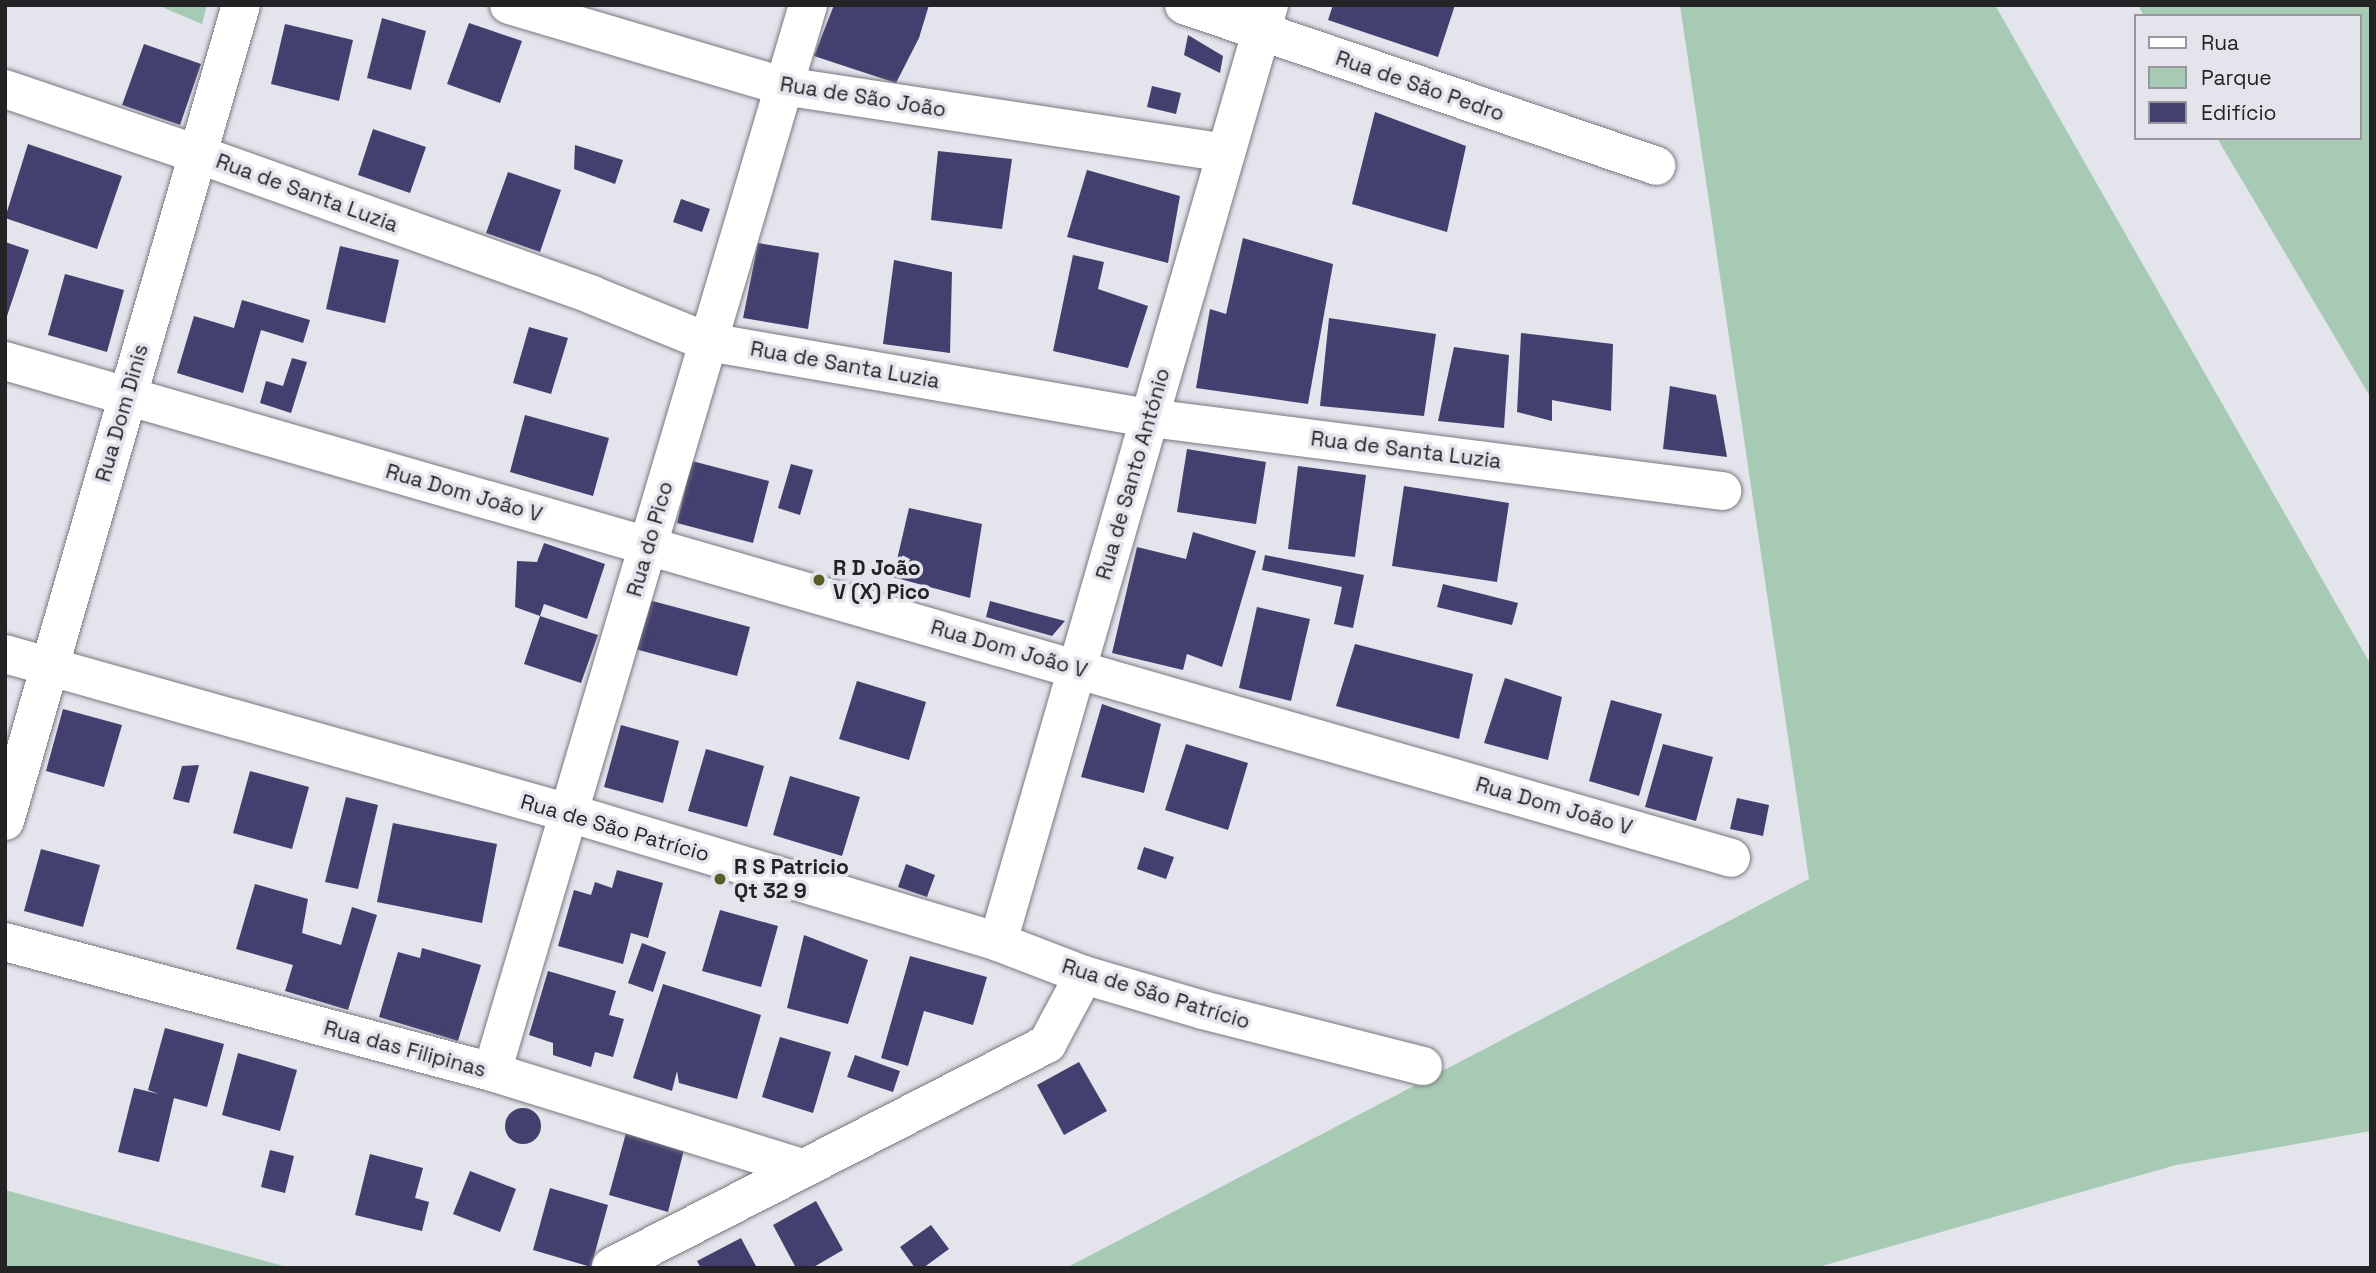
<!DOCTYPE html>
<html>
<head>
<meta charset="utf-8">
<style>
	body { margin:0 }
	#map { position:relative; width:2376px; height:1273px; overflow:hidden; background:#e4e4ec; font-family:"Space Grotesk",sans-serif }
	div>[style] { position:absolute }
	.green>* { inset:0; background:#a6cab3 }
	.building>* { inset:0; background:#43406f }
	.round { border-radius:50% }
	.roads { filter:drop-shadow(0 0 2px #787980) drop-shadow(0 0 2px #787980) }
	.minor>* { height:38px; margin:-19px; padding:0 19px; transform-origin:19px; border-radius:19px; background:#fff }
	.dots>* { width:19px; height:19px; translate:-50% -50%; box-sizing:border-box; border:4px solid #e4e4ec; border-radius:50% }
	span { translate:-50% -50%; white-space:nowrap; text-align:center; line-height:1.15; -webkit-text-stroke:7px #e4e4ec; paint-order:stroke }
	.street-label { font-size:21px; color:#232326 }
	.poi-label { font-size:21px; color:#232326; font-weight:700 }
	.left { translate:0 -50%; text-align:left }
	.frame { position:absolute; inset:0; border:7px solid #232326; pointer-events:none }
	.legend { position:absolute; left:2134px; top:14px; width:228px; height:126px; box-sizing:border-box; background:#e4e4ec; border:2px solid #97979d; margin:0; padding:9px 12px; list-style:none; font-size:21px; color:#232326 }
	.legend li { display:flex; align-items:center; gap:14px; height:35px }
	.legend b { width:35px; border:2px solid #97979d }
</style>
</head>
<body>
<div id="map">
	<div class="green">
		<div style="clip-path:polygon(157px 5px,207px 5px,202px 24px)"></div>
		<div style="clip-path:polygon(1680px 5px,1995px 5px,2371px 665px,2371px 1131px,2176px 1165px,1815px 1268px,1066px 1268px,1809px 879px)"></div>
		<div style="clip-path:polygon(2138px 5px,2371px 5px,2371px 398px,2217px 138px,2360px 138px,2360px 16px,2144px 16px)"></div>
		<div style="clip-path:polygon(5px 1190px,291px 1268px,5px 1268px)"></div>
	</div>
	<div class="building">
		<div style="clip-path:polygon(834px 5px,929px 5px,919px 38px,896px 83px,814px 56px)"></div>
		<div style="clip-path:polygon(1333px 5px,1455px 5px,1438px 57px,1328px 20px)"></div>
		<div style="clip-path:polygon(382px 18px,426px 31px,411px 90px,367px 78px)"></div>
		<div style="clip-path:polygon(469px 23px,522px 41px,500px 103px,447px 84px)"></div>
		<div style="clip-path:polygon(285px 24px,353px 40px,339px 101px,271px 84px)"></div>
		<div style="clip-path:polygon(1188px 35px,1223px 56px,1220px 73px,1184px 55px)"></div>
		<div style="clip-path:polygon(144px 44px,201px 64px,180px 125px,122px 105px)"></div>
		<div style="clip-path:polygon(1152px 86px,1181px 93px,1176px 114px,1147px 107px)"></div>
		<div style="clip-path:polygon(1375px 112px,1466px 146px,1447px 232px,1352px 204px)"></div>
		<div style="clip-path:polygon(373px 129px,426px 147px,410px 193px,358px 175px)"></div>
		<div style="clip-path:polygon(28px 144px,122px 176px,97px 249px,5px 218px)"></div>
		<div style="clip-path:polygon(575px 145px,623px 160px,615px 184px,574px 169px)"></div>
		<div style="clip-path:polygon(938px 151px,1012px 159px,1002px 229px,931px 220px)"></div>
		<div style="clip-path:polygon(1087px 170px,1180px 196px,1168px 263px,1067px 237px)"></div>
		<div style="clip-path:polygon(508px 172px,561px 190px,540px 252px,486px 233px)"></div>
		<div style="clip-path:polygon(681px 199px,710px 209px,702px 232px,673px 222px)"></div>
		<div style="clip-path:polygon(1243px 238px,1333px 264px,1308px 404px,1196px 388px,1210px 309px,1226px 314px)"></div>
		<div style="clip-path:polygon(5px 242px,29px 250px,6px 319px,5px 319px)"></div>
		<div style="clip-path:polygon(758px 243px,819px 253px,808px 329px,743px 318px)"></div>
		<div style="clip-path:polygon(340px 246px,399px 260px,385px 323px,326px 309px)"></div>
		<div style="clip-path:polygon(1073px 255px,1104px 262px,1098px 289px,1148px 306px,1128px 368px,1053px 351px)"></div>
		<div style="clip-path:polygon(894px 260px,952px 272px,950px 353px,883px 344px)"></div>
		<div style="clip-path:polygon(65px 274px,124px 290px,107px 352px,48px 335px)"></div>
		<div style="clip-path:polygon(242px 300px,310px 320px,303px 343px,261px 330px,243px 393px,177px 373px,194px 316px,234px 328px)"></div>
		<div style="clip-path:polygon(1329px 318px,1436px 334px,1424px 416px,1320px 406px)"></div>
		<div style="clip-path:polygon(529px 327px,568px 338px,551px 394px,513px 383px)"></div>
		<div style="clip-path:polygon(1521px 333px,1613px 344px,1611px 411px,1552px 400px,1552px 421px,1517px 412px)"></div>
		<div style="clip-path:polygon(1454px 347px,1509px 355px,1504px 428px,1438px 421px)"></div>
		<div style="clip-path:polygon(292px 358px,307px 362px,291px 413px,260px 403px,266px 381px,283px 386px)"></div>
		<div style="clip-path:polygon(1670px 386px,1716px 395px,1727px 457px,1663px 449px)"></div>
		<div style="clip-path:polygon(525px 415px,609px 438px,593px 496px,510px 472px)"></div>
		<div style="clip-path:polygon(1187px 449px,1266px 462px,1256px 524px,1177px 512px)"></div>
		<div style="clip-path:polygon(692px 461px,769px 481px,753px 543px,677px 523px)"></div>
		<div style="clip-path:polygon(791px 464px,813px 470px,800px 515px,778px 508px)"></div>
		<div style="clip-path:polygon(1298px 466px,1366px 475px,1355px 557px,1288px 549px)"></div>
		<div style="clip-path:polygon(1404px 486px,1509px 503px,1497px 582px,1392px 566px)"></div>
		<div style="clip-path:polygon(909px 508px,982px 524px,970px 598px,893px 577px)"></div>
		<div style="clip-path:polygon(1193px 532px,1256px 551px,1222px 667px,1187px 654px,1183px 670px,1112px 653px,1137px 547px,1186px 559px)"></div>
		<div style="clip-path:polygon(544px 543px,605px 564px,587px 619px,544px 604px,540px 616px,598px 635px,581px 683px,524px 664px,540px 616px,515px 607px,517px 561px,537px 562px)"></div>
		<div style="clip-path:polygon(1265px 555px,1364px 575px,1353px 628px,1334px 624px,1342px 587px,1262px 570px)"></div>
		<div style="clip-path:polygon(1443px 584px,1518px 603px,1512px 625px,1437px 607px)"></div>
		<div style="clip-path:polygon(645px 599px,750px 627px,737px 676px,631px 648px)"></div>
		<div style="clip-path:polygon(990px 601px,1065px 621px,1052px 636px,986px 617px)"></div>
		<div style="clip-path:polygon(1257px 607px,1310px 619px,1291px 701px,1239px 688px)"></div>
		<div style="clip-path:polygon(1355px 644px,1473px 674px,1459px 739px,1336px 706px)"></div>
		<div style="clip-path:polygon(1505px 678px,1562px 697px,1548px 760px,1484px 743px)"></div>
		<div style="clip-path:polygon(857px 681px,926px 702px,909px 760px,839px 739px)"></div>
		<div style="clip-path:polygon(1611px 700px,1662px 714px,1639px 796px,1589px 781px)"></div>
		<div style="clip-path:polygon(1102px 704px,1161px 724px,1144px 793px,1081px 777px)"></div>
		<div style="clip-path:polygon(63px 709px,122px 725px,104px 787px,46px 771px)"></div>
		<div style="clip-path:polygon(621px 725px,679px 741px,663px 803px,604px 787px)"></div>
		<div style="clip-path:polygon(1186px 744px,1248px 763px,1228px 830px,1165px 810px)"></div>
		<div style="clip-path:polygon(1663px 744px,1713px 757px,1696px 821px,1645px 807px)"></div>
		<div style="clip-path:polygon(706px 749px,764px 766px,747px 827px,688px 811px)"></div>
		<div style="clip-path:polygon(199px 765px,189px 803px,173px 799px,182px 766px)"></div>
		<div style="clip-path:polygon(250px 771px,309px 787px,292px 849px,233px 833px)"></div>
		<div style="clip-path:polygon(790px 776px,860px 797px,842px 856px,773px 835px)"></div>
		<div style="clip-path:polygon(346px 797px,378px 805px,358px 889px,325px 882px)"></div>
		<div style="clip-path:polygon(1737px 798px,1769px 805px,1763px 836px,1730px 829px)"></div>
		<div style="clip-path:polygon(393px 823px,497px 844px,482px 923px,377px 902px)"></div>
		<div style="clip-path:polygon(1144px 847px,1174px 857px,1166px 879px,1137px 869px)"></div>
		<div style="clip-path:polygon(41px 849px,100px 865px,83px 927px,24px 911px)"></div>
		<div style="clip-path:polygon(906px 864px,935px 875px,927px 897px,898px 887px)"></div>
		<div style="clip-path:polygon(617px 870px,663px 883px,648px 938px,631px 933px,623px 964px,558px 946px,574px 890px,591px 895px,595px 882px,612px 888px)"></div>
		<div style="clip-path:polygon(255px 884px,308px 899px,302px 933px,341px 945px,352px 907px,377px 915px,348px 1010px,285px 991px,293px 965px,236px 949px)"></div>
		<div style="clip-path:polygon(720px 910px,778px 926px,761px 987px,702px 971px)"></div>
		<div style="clip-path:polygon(804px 935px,868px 960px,848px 1024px,787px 1008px)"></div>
		<div style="clip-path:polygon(642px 943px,666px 952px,653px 992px,628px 983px)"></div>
		<div style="clip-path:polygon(422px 948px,481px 965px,458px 1041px,379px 1017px,398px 952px,420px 958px)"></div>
		<div style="clip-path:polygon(910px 956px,987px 977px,973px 1025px,924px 1011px,908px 1066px,881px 1058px)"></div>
		<div style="clip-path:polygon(548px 971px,616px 991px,609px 1015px,624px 1019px,613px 1057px,595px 1052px,591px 1067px,553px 1055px,553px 1043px,529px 1035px)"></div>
		<div style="clip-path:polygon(663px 984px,761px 1015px,737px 1099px,679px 1083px,677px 1071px,672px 1091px,633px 1078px)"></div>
		<div style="clip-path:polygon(165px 1028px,224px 1044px,207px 1107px,174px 1098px,159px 1162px,118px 1152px,134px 1088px,159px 1094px,148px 1090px)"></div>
		<div style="clip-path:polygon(780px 1037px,831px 1052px,813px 1113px,762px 1097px)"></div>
		<div style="clip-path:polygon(238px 1053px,297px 1070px,280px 1131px,222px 1115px)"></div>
		<div style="clip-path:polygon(855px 1055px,900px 1071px,893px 1092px,847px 1077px)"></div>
		<div style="clip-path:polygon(1079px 1062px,1107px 1111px,1064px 1135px,1037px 1085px)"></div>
		<div class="round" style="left:505px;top:1108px;width:36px;height:36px"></div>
		<div style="clip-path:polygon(626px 1133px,684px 1150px,668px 1212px,609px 1195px)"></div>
		<div style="clip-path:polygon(270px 1150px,294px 1156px,285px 1193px,261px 1187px)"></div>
		<div style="clip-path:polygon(370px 1154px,423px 1168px,415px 1198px,429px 1202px,422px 1231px,355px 1215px)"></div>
		<div style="clip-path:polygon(470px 1171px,516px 1189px,500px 1232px,453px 1214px)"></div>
		<div style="clip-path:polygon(550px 1188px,608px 1205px,591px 1267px,533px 1250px)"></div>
		<div style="clip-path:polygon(816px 1201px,843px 1250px,812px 1268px,796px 1268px,773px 1225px)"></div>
		<div style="clip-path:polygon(931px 1225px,949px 1249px,923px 1268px,915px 1268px,900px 1247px)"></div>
		<div style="clip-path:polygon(741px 1238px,757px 1268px,701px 1268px,697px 1261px)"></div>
	</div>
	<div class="roads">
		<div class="minor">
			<div style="left:509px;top:5px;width:286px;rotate:16.5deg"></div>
			<div style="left:783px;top:86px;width:448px;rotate:8.6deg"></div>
			<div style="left:1184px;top:5px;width:499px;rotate:18.8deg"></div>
			<div style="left:5px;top:89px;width:203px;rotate:18.7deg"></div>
			<div style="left:197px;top:154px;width:419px;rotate:19.6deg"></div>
			<div style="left:592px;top:295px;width:125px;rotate:22.1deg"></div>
			<div style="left:708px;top:342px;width:448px;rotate:9.8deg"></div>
			<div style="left:1150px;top:418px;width:577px;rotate:7.27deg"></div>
			<div style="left:5px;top:361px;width:1796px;rotate:16.06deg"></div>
			<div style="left:5px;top:654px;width:586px;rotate:15.74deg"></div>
			<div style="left:569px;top:813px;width:448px;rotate:16.7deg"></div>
			<div style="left:998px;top:942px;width:92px;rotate:21deg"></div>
			<div style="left:1084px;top:975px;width:124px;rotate:16.4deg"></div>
			<div style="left:1203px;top:1010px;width:227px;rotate:14.3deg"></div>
			<div style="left:5px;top:821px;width:849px;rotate:-73.87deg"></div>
			<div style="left:5px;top:942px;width:504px;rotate:14.95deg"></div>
			<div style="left:492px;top:1072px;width:325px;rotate:17.2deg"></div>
			<div style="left:998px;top:942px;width:975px;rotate:-73.87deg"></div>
			<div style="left:492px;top:1072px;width:1113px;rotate:-73.5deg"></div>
			<div style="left:611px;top:1267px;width:490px;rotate:-27.1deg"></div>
			<div style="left:1047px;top:1044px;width:78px;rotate:-61.8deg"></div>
		</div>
	</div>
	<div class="dots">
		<div style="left:819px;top:580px;background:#595b29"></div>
		<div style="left:720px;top:879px;background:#595b29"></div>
	</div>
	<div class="street-label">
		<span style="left:1420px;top:86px;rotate:19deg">Rua de São Pedro</span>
		<span style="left:863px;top:97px;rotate:9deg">Rua de São João</span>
		<span style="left:307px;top:193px;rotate:20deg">Rua de Santa Luzia</span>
		<span style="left:845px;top:365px;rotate:10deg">Rua de Santa Luzia</span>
		<span style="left:122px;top:413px;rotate:-74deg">Rua Dom Dinis</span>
		<span style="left:1406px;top:450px;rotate:7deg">Rua de Santa Luzia</span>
		<span style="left:1133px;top:474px;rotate:-74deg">Rua de Santo António</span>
		<span style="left:464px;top:493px;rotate:16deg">Rua Dom João V</span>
		<span style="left:650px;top:539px;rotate:-74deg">Rua do Pico</span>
		<span style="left:1009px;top:649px;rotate:16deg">Rua Dom João V</span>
		<span style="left:1554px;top:806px;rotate:16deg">Rua Dom João V</span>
		<span style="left:615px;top:828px;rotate:16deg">Rua de São Patrício</span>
		<span style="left:1156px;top:994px;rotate:17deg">Rua de São Patrício</span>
		<span style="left:405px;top:1049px;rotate:15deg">Rua das Filipinas</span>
	</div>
	<div class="poi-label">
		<span class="left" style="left:833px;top:580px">R D João<br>V (X) Pico</span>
		<span class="left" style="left:734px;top:879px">R S Patricio<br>Qt 32 9</span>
	</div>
	<div class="frame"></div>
	<ul class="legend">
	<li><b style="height:9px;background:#fff"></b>Rua</li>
	<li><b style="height:19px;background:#a6cab3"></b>Parque</li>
	<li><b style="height:19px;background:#43406f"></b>Edifício</li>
	</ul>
</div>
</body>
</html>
